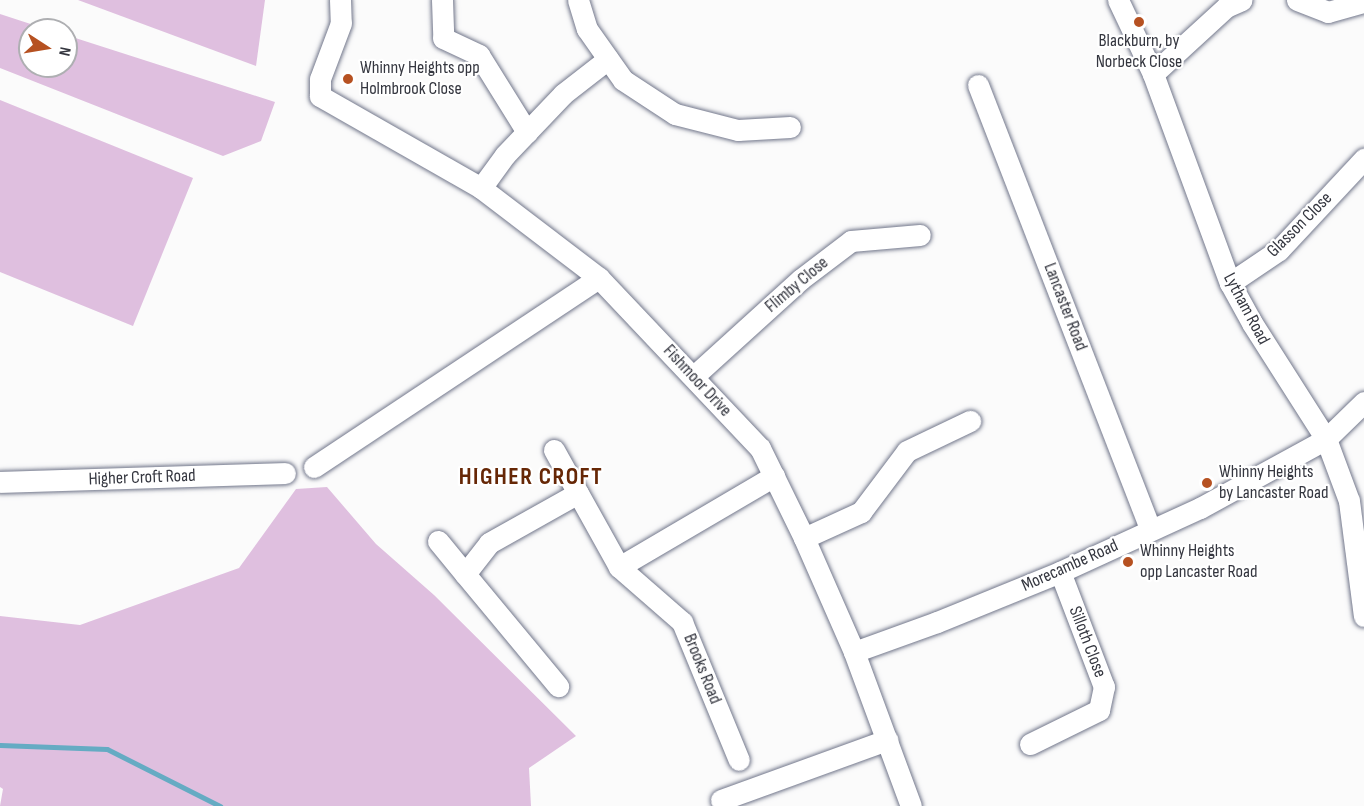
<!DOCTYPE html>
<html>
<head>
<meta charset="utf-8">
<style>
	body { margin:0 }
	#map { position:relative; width:1364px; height:806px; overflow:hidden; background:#fbfbfb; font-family:"Sofia Sans Condensed",sans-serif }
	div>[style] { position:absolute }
	.green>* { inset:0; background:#dfbfdf }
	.stream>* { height:5px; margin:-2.5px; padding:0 2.5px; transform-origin:2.5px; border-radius:2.5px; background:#65abc3 }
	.roads { filter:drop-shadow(0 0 2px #72778b) drop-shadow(0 0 2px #72778b) }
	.minor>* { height:21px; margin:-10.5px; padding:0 10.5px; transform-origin:10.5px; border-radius:10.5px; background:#fff }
	.dots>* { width:16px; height:16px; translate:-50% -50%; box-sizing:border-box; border:3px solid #fff; border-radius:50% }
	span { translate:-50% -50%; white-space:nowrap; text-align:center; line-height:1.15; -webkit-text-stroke:4.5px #fff; paint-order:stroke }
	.poi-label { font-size:18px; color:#34363f }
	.left { translate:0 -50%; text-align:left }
	.street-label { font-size:18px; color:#34363f }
	.district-label { font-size:24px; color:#662706; font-weight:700; letter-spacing:1.5px }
	.north { position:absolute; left:18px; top:18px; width:60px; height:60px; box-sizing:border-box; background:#fff; border:2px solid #aeafb2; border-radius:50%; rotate:102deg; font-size:16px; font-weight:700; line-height:24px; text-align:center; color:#34363f }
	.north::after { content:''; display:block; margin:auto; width:21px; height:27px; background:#b65121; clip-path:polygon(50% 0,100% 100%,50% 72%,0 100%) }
</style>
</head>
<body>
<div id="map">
	<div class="green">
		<div style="clip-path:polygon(78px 0,265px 0,256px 66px)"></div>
		<div style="clip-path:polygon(0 14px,49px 30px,30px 30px,30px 66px,66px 66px,66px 35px,275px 102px,261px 141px,223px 156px,0 68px)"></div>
		<div style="clip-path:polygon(0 100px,193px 178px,133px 326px,0 272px)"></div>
		<div style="clip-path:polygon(327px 487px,376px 544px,434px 595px,576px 736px,529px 768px,531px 806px,0 806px,3px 789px,0 787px,0 616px,80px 625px,239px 568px,296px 489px)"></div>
	</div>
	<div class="stream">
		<div style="left:0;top:745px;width:107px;rotate:2.1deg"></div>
		<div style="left:107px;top:749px;width:127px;rotate:26.8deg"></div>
	</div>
	<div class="roads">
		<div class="minor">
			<div style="left:340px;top:0;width:23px;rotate:88deg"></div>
			<div style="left:341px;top:23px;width:60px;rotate:110.6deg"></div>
			<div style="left:320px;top:79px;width:17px;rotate:90deg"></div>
			<div style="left:320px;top:96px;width:185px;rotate:29.7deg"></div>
			<div style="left:481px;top:188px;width:148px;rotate:37.3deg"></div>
			<div style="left:599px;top:278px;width:234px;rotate:46.6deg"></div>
			<div style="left:760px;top:448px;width:100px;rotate:63.9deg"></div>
			<div style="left:804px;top:538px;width:124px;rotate:66.3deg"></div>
			<div style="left:854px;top:652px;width:164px;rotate:69.7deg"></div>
			<div style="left:442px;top:0;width:38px;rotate:88deg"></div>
			<div style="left:443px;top:38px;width:40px;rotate:25deg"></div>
			<div style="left:479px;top:55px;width:91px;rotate:58.1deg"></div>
			<div style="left:578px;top:0;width:30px;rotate:73deg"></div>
			<div style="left:587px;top:29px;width:62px;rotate:54.8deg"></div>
			<div style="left:623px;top:80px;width:62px;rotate:33.2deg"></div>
			<div style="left:675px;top:114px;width:65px;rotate:14.3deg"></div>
			<div style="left:738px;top:130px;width:52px;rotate:-3.3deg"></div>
			<div style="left:1118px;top:0;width:82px;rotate:64.7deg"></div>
			<div style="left:1153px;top:74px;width:223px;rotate:69.8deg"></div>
			<div style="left:1230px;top:283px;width:46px;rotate:61.2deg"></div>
			<div style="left:1252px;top:323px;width:138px;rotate:57.5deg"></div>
			<div style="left:1326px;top:439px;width:66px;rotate:69.6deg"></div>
			<div style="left:1349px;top:501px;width:116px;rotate:82.6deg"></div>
			<div style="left:1297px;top:0;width:33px;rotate:21deg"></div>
			<div style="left:1328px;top:12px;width:37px;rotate:-16deg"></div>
			<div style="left:1153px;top:74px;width:99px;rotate:-42.5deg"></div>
			<div style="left:1226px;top:7px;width:17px;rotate:-24deg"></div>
			<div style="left:978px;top:85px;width:477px;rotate:68.8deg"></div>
			<div style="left:481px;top:188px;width:41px;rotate:-54deg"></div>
			<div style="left:505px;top:155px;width:84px;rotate:-46.4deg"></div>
			<div style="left:563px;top:94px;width:57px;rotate:-37.9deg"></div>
			<div style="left:1230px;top:283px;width:59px;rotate:-34deg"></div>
			<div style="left:1279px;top:250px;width:125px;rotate:-47deg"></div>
			<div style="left:694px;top:376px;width:144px;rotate:-42.2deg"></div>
			<div style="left:801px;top:279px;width:63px;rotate:-37.2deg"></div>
			<div style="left:851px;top:241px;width:69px;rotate:-5deg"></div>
			<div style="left:554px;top:450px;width:134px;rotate:60.9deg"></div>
			<div style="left:619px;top:567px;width:180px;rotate:-30.4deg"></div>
			<div style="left:314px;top:467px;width:342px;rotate:-33.6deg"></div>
			<div style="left:0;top:482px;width:285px;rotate:-1.8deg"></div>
			<div style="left:804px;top:538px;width:63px;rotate:-24.5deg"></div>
			<div style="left:861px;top:512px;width:76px;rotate:-53deg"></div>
			<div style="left:907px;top:451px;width:70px;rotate:-25.5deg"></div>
			<div style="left:438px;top:541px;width:43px;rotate:50.7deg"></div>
			<div style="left:465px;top:574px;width:39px;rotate:-52deg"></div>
			<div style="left:489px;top:543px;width:102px;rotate:-29.3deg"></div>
			<div style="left:619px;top:567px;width:84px;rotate:41.1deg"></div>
			<div style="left:682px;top:622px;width:149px;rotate:67.6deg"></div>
			<div style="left:465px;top:574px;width:146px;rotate:50.3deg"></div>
			<div style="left:854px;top:652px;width:88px;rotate:-19.9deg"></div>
			<div style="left:937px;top:622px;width:133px;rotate:-22.1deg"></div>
			<div style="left:1060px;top:572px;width:154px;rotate:-24.6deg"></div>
			<div style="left:1200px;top:508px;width:144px;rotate:-28.7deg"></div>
			<div style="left:1326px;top:439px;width:53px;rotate:-44.2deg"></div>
			<div style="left:1030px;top:744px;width:77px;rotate:-26.2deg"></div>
			<div style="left:1099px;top:710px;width:24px;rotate:-78deg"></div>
			<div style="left:1104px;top:687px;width:123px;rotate:-110.9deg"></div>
			<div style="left:721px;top:800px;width:177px;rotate:-19.9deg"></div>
		</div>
	</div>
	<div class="dots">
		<div style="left:1139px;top:22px;background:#b65121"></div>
		<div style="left:348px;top:79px;background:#b65121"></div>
		<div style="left:1207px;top:483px;background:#b65121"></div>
		<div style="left:1128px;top:562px;background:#b65121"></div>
	</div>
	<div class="poi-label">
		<span style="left:1139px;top:52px">Blackburn, by<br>Norbeck Close</span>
		<span class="left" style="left:360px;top:79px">Whinny Heights opp<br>Holmbrook Close</span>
		<span class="left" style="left:1219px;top:483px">Whinny Heights<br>by Lancaster Road</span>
		<span class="left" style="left:1140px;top:562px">Whinny Heights<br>opp Lancaster Road</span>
	</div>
	<div class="street-label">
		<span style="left:1300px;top:225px;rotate:-45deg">Glasson Close</span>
		<span style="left:797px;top:285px;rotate:-40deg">Flimby Close</span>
		<span style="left:1065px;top:307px;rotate:69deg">Lancaster Road</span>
		<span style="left:1246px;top:309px;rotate:62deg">Lytham Road</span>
		<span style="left:697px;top:381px;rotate:47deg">Fishmoor Drive</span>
		<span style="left:142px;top:478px;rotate:-2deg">Higher Croft Road</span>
		<span style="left:1070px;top:566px;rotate:-24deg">Morecambe Road</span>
		<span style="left:1087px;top:642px;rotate:69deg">Silloth Close</span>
		<span style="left:702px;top:669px;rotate:68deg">Brooks Road</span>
	</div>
	<div class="district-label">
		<span style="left:531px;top:477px">HIGHER CROFT</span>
	</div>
	<div class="north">N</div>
</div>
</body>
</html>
